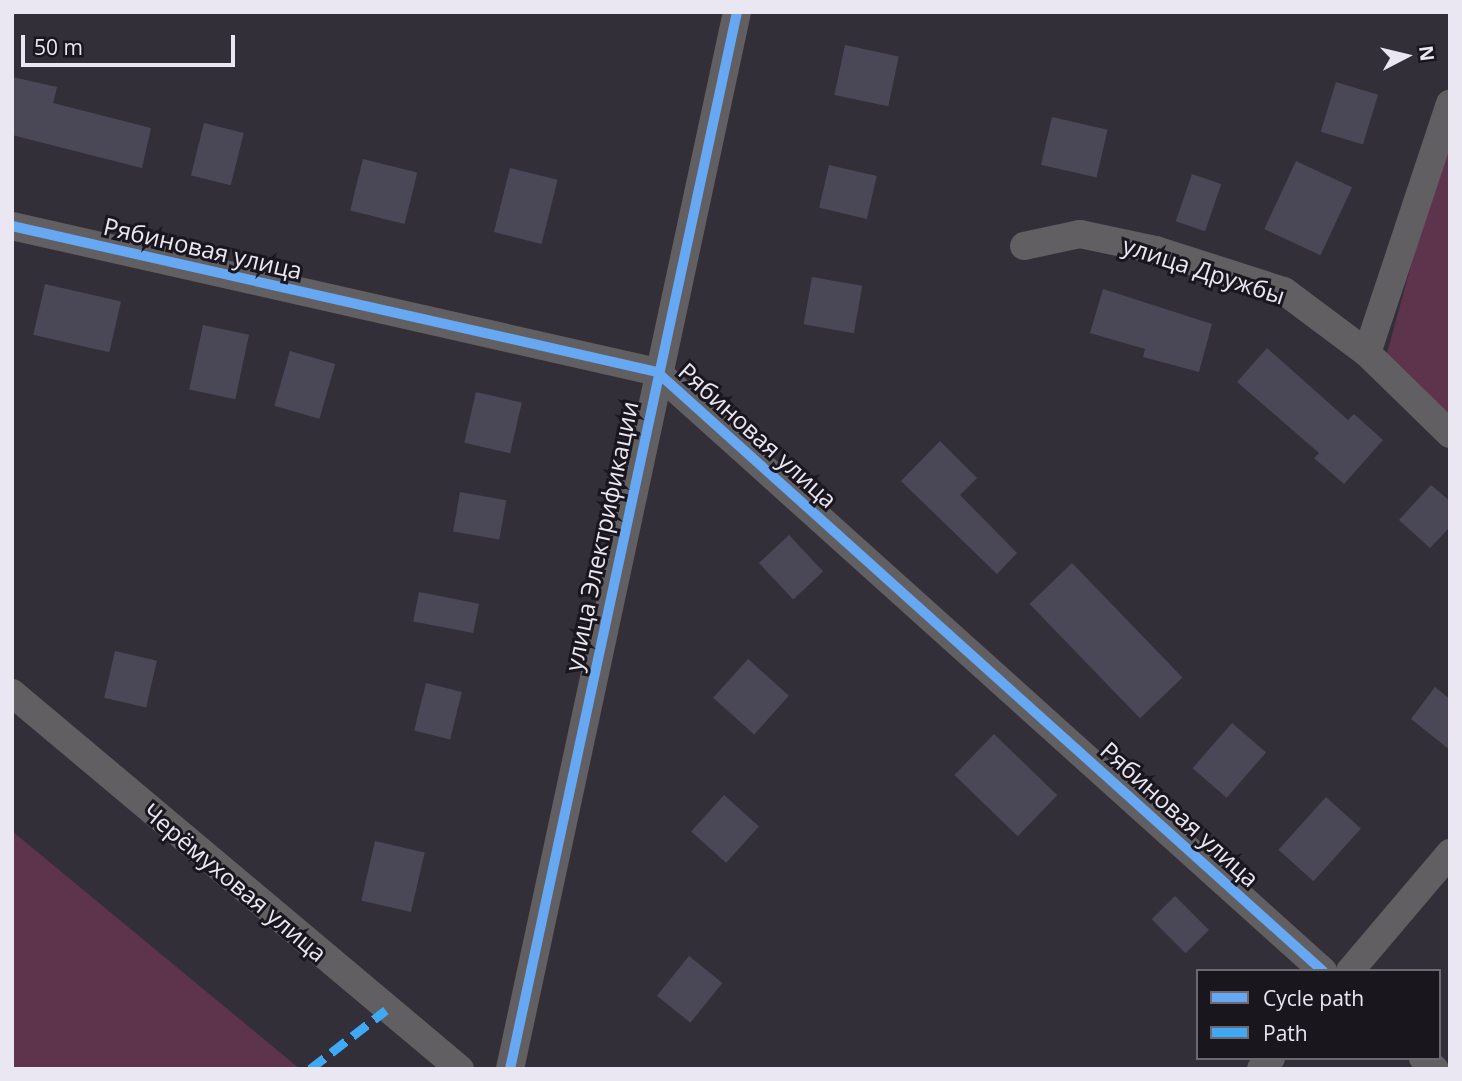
<!DOCTYPE html>
<html>
<head>
<meta charset="utf-8">
<style>
	body { margin:0 }
	#map { position:relative; width:1462px; height:1081px; overflow:hidden; background:#332f39; font-family:"Open Sans",sans-serif }
	div>[style] { position:absolute }
	.green>* { inset:0; background:#5e334c }
	.building>* { inset:0; background:#4a4857; transform-origin:0 0 }
	.minor>* { height:28px; margin:-14px; padding:0 14px; transform-origin:14px; border-radius:14px; background:#625f63 }
	.quiet>* { height:9px; margin-top:-4.5px; transform-origin:0; background:repeating-linear-gradient(90deg,#3fa9f5 0 18px,transparent 0 27px) }
	.cycleway>* { height:10px; margin:-5px; padding:0 5px; transform-origin:5px; border-radius:5px; background:#66a8f1 }
	span { translate:-50% -50%; white-space:nowrap; text-align:center; line-height:1.15; -webkit-text-stroke:6px #19161e; paint-order:stroke }
	.street-label { font-size:24px; color:#eae6f2 }
	.frame { position:absolute; inset:0; border:14px solid #eae6f2; pointer-events:none }
	.legend { position:absolute; left:1196px; top:969px; width:245px; height:91px; box-sizing:border-box; background:#19161e; border:2px solid #6d6973; margin:0; padding:9px 12px; list-style:none; font-size:21px; color:#eae6f2 }
	.legend li { display:flex; align-items:center; gap:14px; height:35px }
	.legend b { width:35px; border:2px solid #6d6973 }
	.north { position:absolute; left:1371px; top:21px; width:70px; height:70px; -webkit-text-stroke:5px #19161e; paint-order:stroke; rotate:83deg; font-size:19px; font-weight:700; line-height:28px; text-align:center; color:#eae6f2 }
	.north::after { content:''; display:block; margin:auto; width:24px; height:32px; background:#eae6f2; clip-path:polygon(50% 0,100% 100%,50% 72%,0 100%) }
	.scale { position:absolute; left:21px; top:35px; width:214px; height:32px; box-sizing:border-box; border:4px solid #eae6f2; border-top:0; padding-left:9px; font-size:21px; line-height:24px; white-space:nowrap; color:#eae6f2; -webkit-text-stroke:5px #19161e; paint-order:stroke }
</style>
</head>
<body>
<div id="map">
	<div class="green">
		<div style="clip-path:polygon(1450px 123px,1450px 419px,1386px 357px)"></div>
		<div style="clip-path:polygon(12px 831px,300px 1069px,12px 1069px)"></div>
	</div>
	<div class="building">
		<div style="left:845px;top:45px;width:55px;height:51px;rotate:12deg"></div>
		<div style="clip-path:polygon(12px 77px,57px 87px,53px 103px,151px 128px,142px 168px,12px 135px)"></div>
		<div style="left:1336px;top:82px;width:44px;height:52px;rotate:17deg"></div>
		<div style="left:1052px;top:117px;width:57px;height:49px;rotate:13deg"></div>
		<div style="left:204px;top:123px;width:41px;height:54px;rotate:14deg"></div>
		<div style="left:363px;top:159px;width:56px;height:53px;rotate:14deg"></div>
		<div style="left:1296px;top:161px;width:62px;height:75px;rotate:25deg"></div>
		<div style="left:829px;top:165px;width:49px;height:44px;rotate:13deg"></div>
		<div style="left:510px;top:168px;width:49px;height:66px;rotate:14deg"></div>
		<div style="left:1192px;top:174px;width:31px;height:50px;rotate:19deg"></div>
		<div style="left:812px;top:277px;width:51px;height:48px;rotate:10deg"></div>
		<div style="left:45px;top:284px;width:78px;height:52px;rotate:13deg"></div>
		<div style="clip-path:polygon(1103px 289px,1212px 324px,1199px 372px,1143px 357px,1145px 349px,1090px 333px)"></div>
		<div style="left:203px;top:325px;width:47px;height:66px;rotate:12deg"></div>
		<div style="clip-path:polygon(1267px 348px,1348px 420px,1354px 414px,1383px 440px,1344px 484px,1314px 458px,1319px 453px,1237px 382px)"></div>
		<div style="left:290px;top:351px;width:47px;height:57px;rotate:16deg"></div>
		<div style="left:476px;top:392px;width:47px;height:52px;rotate:13deg"></div>
		<div style="clip-path:polygon(940px 441px,977px 478px,960px 495px,1017px 553px,997px 574px,901px 481px)"></div>
		<div style="clip-path:polygon(1431px 485px,1450px 501px,1450px 527px,1430px 548px,1399px 520px)"></div>
		<div style="left:460px;top:492px;width:47px;height:40px;rotate:10deg"></div>
		<div style="left:789px;top:535px;width:50px;height:41px;rotate:47deg"></div>
		<div style="left:1072px;top:563px;width:159px;height:59px;rotate:46deg"></div>
		<div style="left:419px;top:592px;width:61px;height:30px;rotate:11deg"></div>
		<div style="left:115px;top:651px;width:43px;height:48px;rotate:13deg"></div>
		<div style="left:748px;top:659px;width:55px;height:52px;rotate:42deg"></div>
		<div style="left:426px;top:683px;width:37px;height:49px;rotate:14deg"></div>
		<div style="clip-path:polygon(1435px 687px,1450px 699px,1450px 750px,1411px 719px)"></div>
		<div style="left:1232px;top:723px;width:45px;height:60px;rotate:41deg"></div>
		<div style="left:994px;top:734px;width:88px;height:57px;rotate:44deg"></div>
		<div style="left:724px;top:795px;width:47px;height:49px;rotate:42deg"></div>
		<div style="left:1326px;top:797px;width:47px;height:71px;rotate:42deg"></div>
		<div style="left:375px;top:841px;width:51px;height:61px;rotate:13deg"></div>
		<div style="left:1175px;top:896px;width:48px;height:33px;rotate:45deg"></div>
		<div style="left:689px;top:956px;width:43px;height:51px;rotate:39deg"></div>
	</div>
	<div class="minor">
		<div style="left:12px;top:226px;width:661px;rotate:12.75deg"></div>
		<div style="left:657px;top:372px;width:896px;rotate:41.97deg"></div>
		<div style="left:1024px;top:246px;width:57px;rotate:-12.1deg"></div>
		<div style="left:1080px;top:234px;width:78px;rotate:11.9deg"></div>
		<div style="left:1156px;top:250px;width:134px;rotate:17.8deg"></div>
		<div style="left:1284px;top:291px;width:104px;rotate:36.8deg"></div>
		<div style="left:1367px;top:353px;width:116px;rotate:44.3deg"></div>
		<div style="left:1367px;top:353px;width:263px;rotate:-71.6deg"></div>
		<div style="left:12px;top:693px;width:585px;rotate:40.01deg"></div>
		<div style="left:1350px;top:971px;width:155px;rotate:-49.7deg"></div>
		<div style="left:1423px;top:1058px;width:16px;rotate:43deg"></div>
		<div style="left:510px;top:1069px;width:1081px;rotate:-77.88deg"></div>
		<div style="left:1261px;top:1069px;width:15px;rotate:-48deg"></div>
	</div>
	<div class="quiet">
		<div style="left:310px;top:1069px;width:96px;rotate:-37.8deg"></div>
	</div>
	<div class="cycleway">
		<div style="left:12px;top:226px;width:661px;rotate:12.75deg"></div>
		<div style="left:657px;top:372px;width:896px;rotate:41.97deg"></div>
		<div style="left:510px;top:1069px;width:1081px;rotate:-77.88deg"></div>
	</div>
	<div class="street-label">
		<span style="left:203px;top:248px;rotate:13deg">Рябиновая улица</span>
		<span style="left:1204px;top:270px;rotate:18deg">улица Дружбы</span>
		<span style="left:758px;top:435px;rotate:42deg">Рябиновая улица</span>
		<span style="left:601px;top:536px;rotate:-78deg">улица Электрификации</span>
		<span style="left:1180px;top:814px;rotate:42deg">Рябиновая улица</span>
		<span style="left:235px;top:882px;rotate:40deg">Черёмуховая улица</span>
	</div>
	<div class="frame"></div>
	<ul class="legend">
	<li><b style="height:9px;background:#66a8f1"></b>Cycle path</li>
	<li><b style="height:9px;background:#3fa9f5"></b>Path</li>
	</ul>
	<div class="north">N</div>
	<div class="scale">50 m</div>
</div>
</body>
</html>
